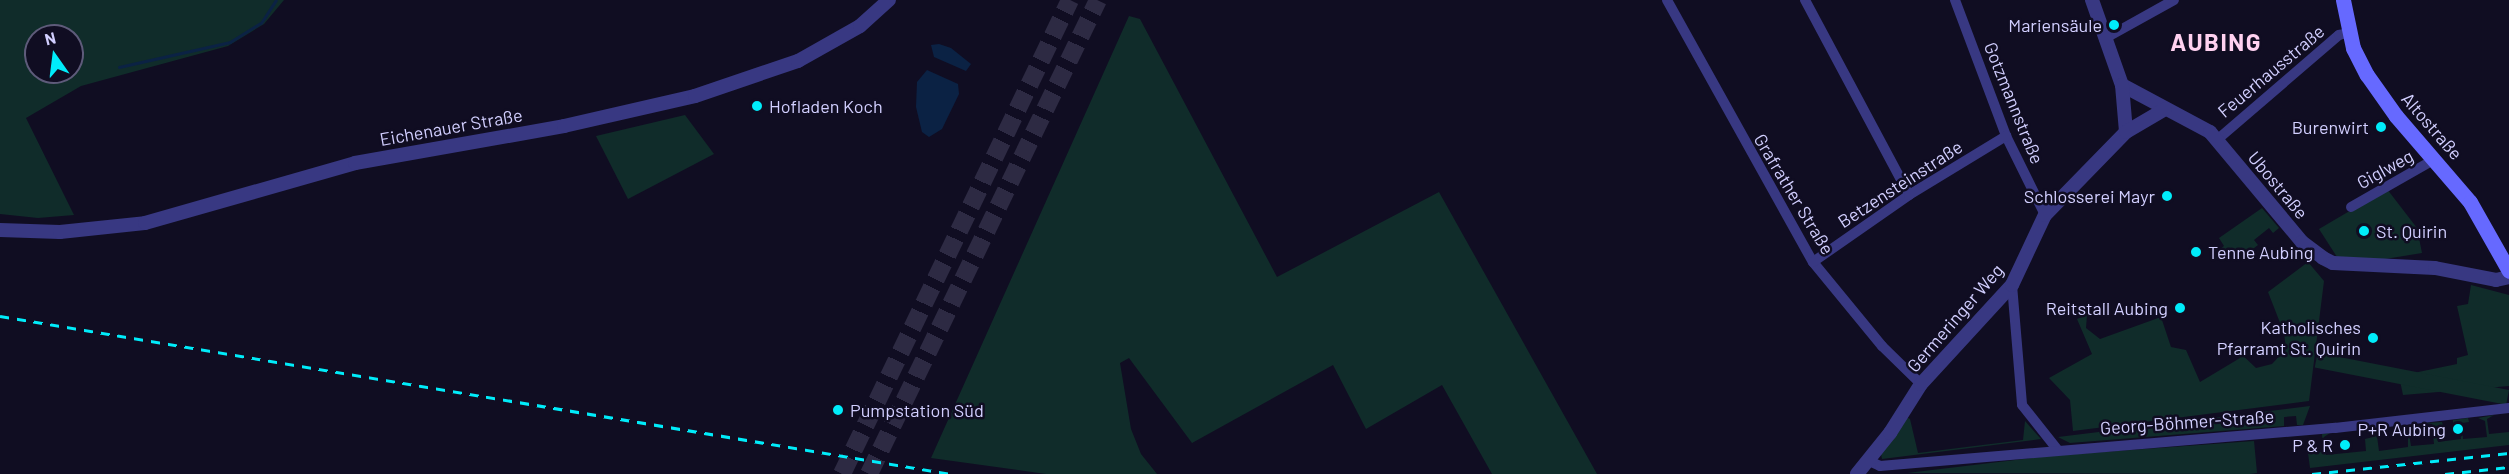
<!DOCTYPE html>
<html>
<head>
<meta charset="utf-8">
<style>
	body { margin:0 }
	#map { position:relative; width:2509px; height:474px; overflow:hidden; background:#100d22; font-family:Barlow,sans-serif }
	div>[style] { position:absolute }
	.green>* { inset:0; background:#102c2a; transform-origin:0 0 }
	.water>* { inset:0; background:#0b2244 }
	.stream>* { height:3px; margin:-1.5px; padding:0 1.5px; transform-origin:1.5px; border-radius:1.5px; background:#0b2244 }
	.motorway-tunnel>* { height:18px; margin-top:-9px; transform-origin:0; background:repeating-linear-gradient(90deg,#2d2a43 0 18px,transparent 0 27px) }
	.minor>* { height:10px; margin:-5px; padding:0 5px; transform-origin:5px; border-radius:5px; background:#383882 }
	.tertiary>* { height:14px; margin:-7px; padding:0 7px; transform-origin:7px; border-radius:7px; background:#383882 }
	.secondary>* { height:15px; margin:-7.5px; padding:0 7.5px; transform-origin:7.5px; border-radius:7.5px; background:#6669ff }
	.rail>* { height:3px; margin-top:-1.5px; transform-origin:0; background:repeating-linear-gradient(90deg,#00ecfa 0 9px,transparent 0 17px) }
	.dots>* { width:16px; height:16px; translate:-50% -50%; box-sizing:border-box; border:3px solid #100d22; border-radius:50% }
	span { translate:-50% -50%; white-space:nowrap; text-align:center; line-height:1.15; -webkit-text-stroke:5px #100d22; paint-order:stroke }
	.poi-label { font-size:18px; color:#d2cfff }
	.right { translate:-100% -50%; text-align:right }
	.left { translate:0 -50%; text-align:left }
	.street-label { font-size:18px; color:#d2cfff }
	.district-label { font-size:24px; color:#ffd1f0; font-weight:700; letter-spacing:1.5px }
	.north { position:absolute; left:24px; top:24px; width:60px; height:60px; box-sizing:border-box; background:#100d22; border:2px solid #5e5b7a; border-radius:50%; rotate:346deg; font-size:16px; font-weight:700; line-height:24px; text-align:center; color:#d2cfff }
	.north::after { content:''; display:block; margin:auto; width:21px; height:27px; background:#00ecfa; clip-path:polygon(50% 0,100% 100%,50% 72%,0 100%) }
</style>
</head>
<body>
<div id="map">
	<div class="green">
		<div style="clip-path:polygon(evenodd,0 0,284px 0,264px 24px,228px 46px,81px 86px,26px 118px,74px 215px,38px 218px,0 214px,0 0,36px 36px,72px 36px,72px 72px,36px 72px,36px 36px)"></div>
		<div style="clip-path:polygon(1129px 16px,1140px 19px,1277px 277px,1439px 192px,1597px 474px,1492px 474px,1442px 385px,1366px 429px,1333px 365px,1192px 443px,1129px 358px,1120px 363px,1131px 429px,1141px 454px,1157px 474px,1046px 474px,931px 458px)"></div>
		<div style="clip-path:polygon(685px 115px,714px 154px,628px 199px,596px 136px)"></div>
		<div style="clip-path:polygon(2387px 189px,2417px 228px,2422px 253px,2379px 260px,2337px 257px,2319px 229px)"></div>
		<div style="clip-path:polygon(2262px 208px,2279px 228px,2273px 233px,2269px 228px,2254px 240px,2258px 245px,2240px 259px,2245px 253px,2242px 249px,2236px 253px,2232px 248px,2215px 260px,2212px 255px,2224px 246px,2219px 238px)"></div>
		<div style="clip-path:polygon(2308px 262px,2324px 281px,2309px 401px,2073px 431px,2070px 400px,2049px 378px,2092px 354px,2077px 319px,2087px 315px,2086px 328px,2100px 339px,2161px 317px,2171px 347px,2186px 350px,2200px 382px,2240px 358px,2235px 348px,2256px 368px,2272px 364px,2286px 349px,2284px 333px,2268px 292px)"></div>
		<div style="clip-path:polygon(2471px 285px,2509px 295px,2509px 386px,2403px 395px,2399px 376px,2457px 364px,2457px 358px,2468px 355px,2457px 306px,2468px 304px)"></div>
		<div style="left:2509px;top:390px;width:15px;height:195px;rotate:101deg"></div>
		<div style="clip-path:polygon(2310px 406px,2303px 425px,2297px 425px,2296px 416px,2284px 417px,2284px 426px,2070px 443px,2058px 437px)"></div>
		<div style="clip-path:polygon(2494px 415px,2487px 419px,2489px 434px,2509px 432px,2509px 445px,2310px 468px,2308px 453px,2323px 452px,2322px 434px,2330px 433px,2324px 437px,2326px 455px,2366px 451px,2365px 439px,2377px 436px,2379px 451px,2408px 447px,2408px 425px,2415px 426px,2408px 427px,2411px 446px,2434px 444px,2432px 424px,2425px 423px,2442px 422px,2443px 425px,2436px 426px,2438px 442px,2461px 439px,2459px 424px,2453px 424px,2453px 420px,2468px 418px,2469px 422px,2462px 423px,2463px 439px,2487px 437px,2485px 421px,2478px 418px)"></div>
		<div style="clip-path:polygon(1906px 417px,1910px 419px,1918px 453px,2023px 440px,2025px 421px,2041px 439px,1882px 459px,1881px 454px)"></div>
		<div style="clip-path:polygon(2254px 441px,2257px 473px,2250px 474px,1907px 473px,2049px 456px)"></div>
	</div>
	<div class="water">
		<div style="clip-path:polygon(939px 44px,951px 48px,971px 64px,966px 71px,934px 57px,931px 45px)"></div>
		<div style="clip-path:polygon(927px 70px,958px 84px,959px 94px,942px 129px,929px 137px,922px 132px,916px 107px,917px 82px)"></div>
	</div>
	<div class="stream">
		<div style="left:119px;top:67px;width:114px;rotate:-12.7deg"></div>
		<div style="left:230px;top:42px;width:36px;rotate:-32deg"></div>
		<div style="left:261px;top:23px;width:27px;rotate:-57deg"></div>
	</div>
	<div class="motorway-tunnel">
		<div style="left:842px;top:474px;width:526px;rotate:-64.31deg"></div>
		<div style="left:869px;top:474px;width:526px;rotate:-64.21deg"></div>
	</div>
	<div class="minor">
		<div style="left:1667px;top:0;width:300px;rotate:60.9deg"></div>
		<div style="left:1813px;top:262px;width:109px;rotate:50.6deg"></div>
		<div style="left:1882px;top:346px;width:54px;rotate:44.3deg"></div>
		<div style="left:1805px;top:0;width:221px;rotate:61.9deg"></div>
		<div style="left:1955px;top:0;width:145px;rotate:69.4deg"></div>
		<div style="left:2006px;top:136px;width:88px;rotate:63.7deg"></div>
		<div style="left:2104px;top:39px;width:80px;rotate:-29.1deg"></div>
		<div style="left:2218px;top:139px;width:160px;rotate:-40.7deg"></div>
		<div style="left:2339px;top:35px;width:9px;rotate:-13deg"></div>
		<div style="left:2351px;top:207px;width:97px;rotate:-29.7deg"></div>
		<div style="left:1813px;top:262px;width:117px;rotate:-34.9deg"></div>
		<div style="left:1909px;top:195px;width:114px;rotate:-31.3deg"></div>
		<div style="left:2012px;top:285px;width:120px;rotate:85.2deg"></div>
		<div style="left:2022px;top:405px;width:56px;rotate:51.5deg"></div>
		<div style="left:1869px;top:461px;width:12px;rotate:24deg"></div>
		<div style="left:1880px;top:466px;width:457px;rotate:-4.8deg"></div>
		<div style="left:2335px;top:428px;width:175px;rotate:-6.6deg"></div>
	</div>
	<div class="tertiary">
		<div style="left:2092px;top:0;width:90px;rotate:70.6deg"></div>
		<div style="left:2122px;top:85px;width:100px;rotate:28.1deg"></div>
		<div style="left:2210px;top:132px;width:143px;rotate:50.1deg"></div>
		<div style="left:2302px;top:242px;width:26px;rotate:37deg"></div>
		<div style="left:2323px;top:258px;width:11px;rotate:27deg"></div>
		<div style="left:2333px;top:263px;width:102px;rotate:2.8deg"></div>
		<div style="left:2435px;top:268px;width:62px;rotate:11.1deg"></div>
		<div style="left:2496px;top:280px;width:13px;rotate:-13deg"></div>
		<div style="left:2122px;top:85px;width:47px;rotate:85.1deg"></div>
		<div style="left:0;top:230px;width:60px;rotate:1.9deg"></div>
		<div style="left:60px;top:232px;width:85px;rotate:-6deg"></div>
		<div style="left:145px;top:223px;width:218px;rotate:-15.9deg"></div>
		<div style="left:355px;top:163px;width:212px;rotate:-10deg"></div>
		<div style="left:564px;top:126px;width:134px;rotate:-12.9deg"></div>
		<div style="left:695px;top:96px;width:109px;rotate:-18.8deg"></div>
		<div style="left:798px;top:61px;width:71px;rotate:-29.4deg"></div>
		<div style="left:860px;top:26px;width:39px;rotate:-42deg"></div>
		<div style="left:1857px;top:474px;width:53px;rotate:-51.2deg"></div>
		<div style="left:1890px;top:433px;width:58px;rotate:-57.7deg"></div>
		<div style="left:1921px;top:384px;width:134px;rotate:-47.4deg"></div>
		<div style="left:2012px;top:285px;width:77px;rotate:-64.8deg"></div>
		<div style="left:2045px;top:215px;width:116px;rotate:-45.7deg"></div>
		<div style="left:2126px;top:132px;width:45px;rotate:-30.5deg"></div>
	</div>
	<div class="secondary">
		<div style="left:2343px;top:0;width:49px;rotate:78.2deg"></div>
		<div style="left:2353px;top:48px;width:30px;rotate:63deg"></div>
		<div style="left:2367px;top:75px;width:50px;rotate:54.7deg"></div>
		<div style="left:2396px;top:116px;width:113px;rotate:49.3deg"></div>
		<div style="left:2470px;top:202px;width:79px;rotate:60.5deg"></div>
	</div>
	<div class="rail">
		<div style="left:0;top:316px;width:964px;rotate:9.43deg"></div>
		<div style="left:2312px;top:474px;width:198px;rotate:-6.1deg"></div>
		<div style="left:2445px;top:474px;width:64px;rotate:-6.2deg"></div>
	</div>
	<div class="dots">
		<div style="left:2114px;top:25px;background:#00ecfa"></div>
		<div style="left:757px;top:106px;background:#00ecfa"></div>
		<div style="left:2381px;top:127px;background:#00ecfa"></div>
		<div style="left:2167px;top:196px;background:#00ecfa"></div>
		<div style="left:2364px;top:231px;background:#00ecfa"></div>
		<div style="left:2196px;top:252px;background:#00ecfa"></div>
		<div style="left:2180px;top:308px;background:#00ecfa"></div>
		<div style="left:2373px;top:338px;background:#00ecfa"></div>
		<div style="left:838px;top:410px;background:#00ecfa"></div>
		<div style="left:2458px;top:429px;background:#00ecfa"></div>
		<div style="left:2345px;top:445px;background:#00ecfa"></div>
	</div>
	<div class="poi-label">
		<span class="right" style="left:2102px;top:25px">Mariensäule</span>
		<span class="left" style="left:769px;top:106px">Hofladen Koch</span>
		<span class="right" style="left:2369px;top:127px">Burenwirt</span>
		<span class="right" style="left:2155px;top:196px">Schlosserei Mayr</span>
		<span class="left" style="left:2376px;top:231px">St. Quirin</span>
		<span class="left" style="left:2208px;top:252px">Tenne Aubing</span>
		<span class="right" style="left:2168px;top:308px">Reitstall Aubing</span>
		<span class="right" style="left:2361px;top:338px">Katholisches<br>Pfarramt St. Quirin</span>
		<span class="left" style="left:850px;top:410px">Pumpstation Süd</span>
		<span class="right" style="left:2446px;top:429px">P+R Aubing</span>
		<span class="right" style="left:2333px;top:445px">P &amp; R</span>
	</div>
	<div class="street-label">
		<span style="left:2271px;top:71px;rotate:-40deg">Feuerhausstraße</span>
		<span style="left:2014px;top:103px;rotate:68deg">Gotzmannstraße</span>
		<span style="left:2432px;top:126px;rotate:49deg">Altostraße</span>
		<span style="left:451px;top:127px;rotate:-10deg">Eichenauer Straße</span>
		<span style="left:2385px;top:169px;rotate:-29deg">Giglweg</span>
		<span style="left:1900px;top:184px;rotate:-33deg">Betzensteinstraße</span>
		<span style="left:2278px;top:185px;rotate:50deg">Ubostraße</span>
		<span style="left:1794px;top:194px;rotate:59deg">Grafrather Straße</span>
		<span style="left:1955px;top:318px;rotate:-49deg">Germeringer Weg</span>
		<span style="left:2187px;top:422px;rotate:-4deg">Georg-Böhmer-Straße</span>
	</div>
	<div class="district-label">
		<span style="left:2216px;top:42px">AUBING</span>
	</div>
	<div class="north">N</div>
</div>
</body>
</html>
